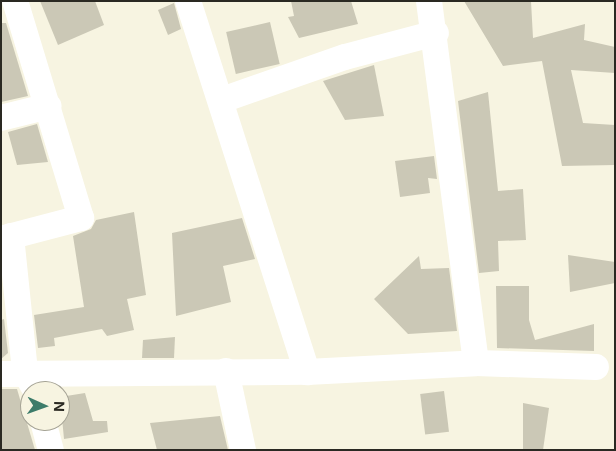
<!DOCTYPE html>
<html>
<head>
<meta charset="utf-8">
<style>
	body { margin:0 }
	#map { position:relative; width:616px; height:451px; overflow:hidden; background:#f7f4e1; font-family:Inter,sans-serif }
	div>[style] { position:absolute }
	.building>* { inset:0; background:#cbc8b6; transform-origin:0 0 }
	.minor>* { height:26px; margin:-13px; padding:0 13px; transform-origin:13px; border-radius:13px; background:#fff }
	span { translate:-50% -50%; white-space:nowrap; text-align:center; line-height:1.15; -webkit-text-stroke:4.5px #f7f4e1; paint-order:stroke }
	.frame { position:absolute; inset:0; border:2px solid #2a2922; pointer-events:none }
	.north { position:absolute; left:20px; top:381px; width:50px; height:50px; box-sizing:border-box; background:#f7f4e1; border:1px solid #a5a395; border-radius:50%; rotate:92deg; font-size:14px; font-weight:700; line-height:20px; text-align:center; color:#2a2922 }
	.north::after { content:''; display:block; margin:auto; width:18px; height:22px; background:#3d7c6a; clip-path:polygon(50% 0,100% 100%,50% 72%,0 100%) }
</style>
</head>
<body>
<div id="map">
	<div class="building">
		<div style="clip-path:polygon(40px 1px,95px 1px,104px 25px,58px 45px)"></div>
		<div style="clip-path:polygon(291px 1px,351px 1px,358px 24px,299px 38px,288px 17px,294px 16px)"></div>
		<div style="clip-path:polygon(464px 1px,531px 1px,533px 38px,585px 24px,584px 40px,615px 47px,615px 73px,571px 70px,583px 123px,615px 125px,615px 165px,562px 166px,542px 61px,503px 66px)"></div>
		<div style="clip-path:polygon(174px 3px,181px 29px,168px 35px,158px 10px)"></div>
		<div style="left:270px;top:22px;width:43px;height:45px;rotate:77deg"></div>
		<div style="clip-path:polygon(1px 23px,6px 23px,28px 96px,1px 102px)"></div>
		<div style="clip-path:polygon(374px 65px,384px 116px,345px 120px,323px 81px)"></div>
		<div style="clip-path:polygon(488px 92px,498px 191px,523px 189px,526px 240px,498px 241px,499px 271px,479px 273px,458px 101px)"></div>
		<div style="clip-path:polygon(37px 124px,48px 162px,17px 165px,8px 132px)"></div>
		<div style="clip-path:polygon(434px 156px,437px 179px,428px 178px,430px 193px,400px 197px,395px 161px)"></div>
		<div style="clip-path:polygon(134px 212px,146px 295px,127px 299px,134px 330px,107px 336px,102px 329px,54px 338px,55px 346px,38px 348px,34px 315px,84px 307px,73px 236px,91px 229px,96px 220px)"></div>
		<div style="clip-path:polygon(242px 218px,255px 259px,223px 266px,231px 302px,176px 316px,172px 233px)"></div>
		<div style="clip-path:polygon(568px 255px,615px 262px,615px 283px,570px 292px)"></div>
		<div style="clip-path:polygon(419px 256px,421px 269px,449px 268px,457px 331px,408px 334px,374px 299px)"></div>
		<div style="clip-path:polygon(496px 286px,529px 286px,529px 320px,535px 340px,594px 324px,594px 351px,497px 348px)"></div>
		<div style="clip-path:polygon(4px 319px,8px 353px,1px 359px,1px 320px)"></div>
		<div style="clip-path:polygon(175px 337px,174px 358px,142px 358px,143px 340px)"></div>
		<div style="clip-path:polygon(1px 389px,17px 389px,35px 450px,1px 450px)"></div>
		<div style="left:444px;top:391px;width:41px;height:24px;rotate:83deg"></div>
		<div style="clip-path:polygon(85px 393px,93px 421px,107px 421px,108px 432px,64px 439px,60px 397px)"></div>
		<div style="clip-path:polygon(523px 403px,549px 408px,543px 450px,523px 450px)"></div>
		<div style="clip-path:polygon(220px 416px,228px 450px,157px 450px,150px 423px)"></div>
	</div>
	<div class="minor">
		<div style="left:188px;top:1px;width:390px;rotate:72.2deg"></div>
		<div style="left:429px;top:1px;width:365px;rotate:82.6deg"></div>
		<div style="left:222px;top:100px;width:130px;rotate:-19.3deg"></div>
		<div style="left:345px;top:57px;width:94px;rotate:-14.8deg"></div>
		<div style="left:1px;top:118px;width:49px;rotate:-14deg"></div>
		<div style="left:11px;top:236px;width:137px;rotate:84.1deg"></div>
		<div style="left:25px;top:372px;width:22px;rotate:60deg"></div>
		<div style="left:1px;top:239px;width:83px;rotate:-14.7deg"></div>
		<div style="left:81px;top:218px;width:227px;rotate:-106.9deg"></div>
		<div style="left:226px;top:371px;width:81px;rotate:77.9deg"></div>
		<div style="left:1px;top:374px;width:306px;rotate:-0.4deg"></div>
		<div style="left:307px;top:372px;width:169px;rotate:-3deg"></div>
		<div style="left:476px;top:363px;width:120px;rotate:1.9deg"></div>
		<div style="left:43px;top:421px;width:30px;rotate:75deg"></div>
	</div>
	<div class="frame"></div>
	<div class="north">N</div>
</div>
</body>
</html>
